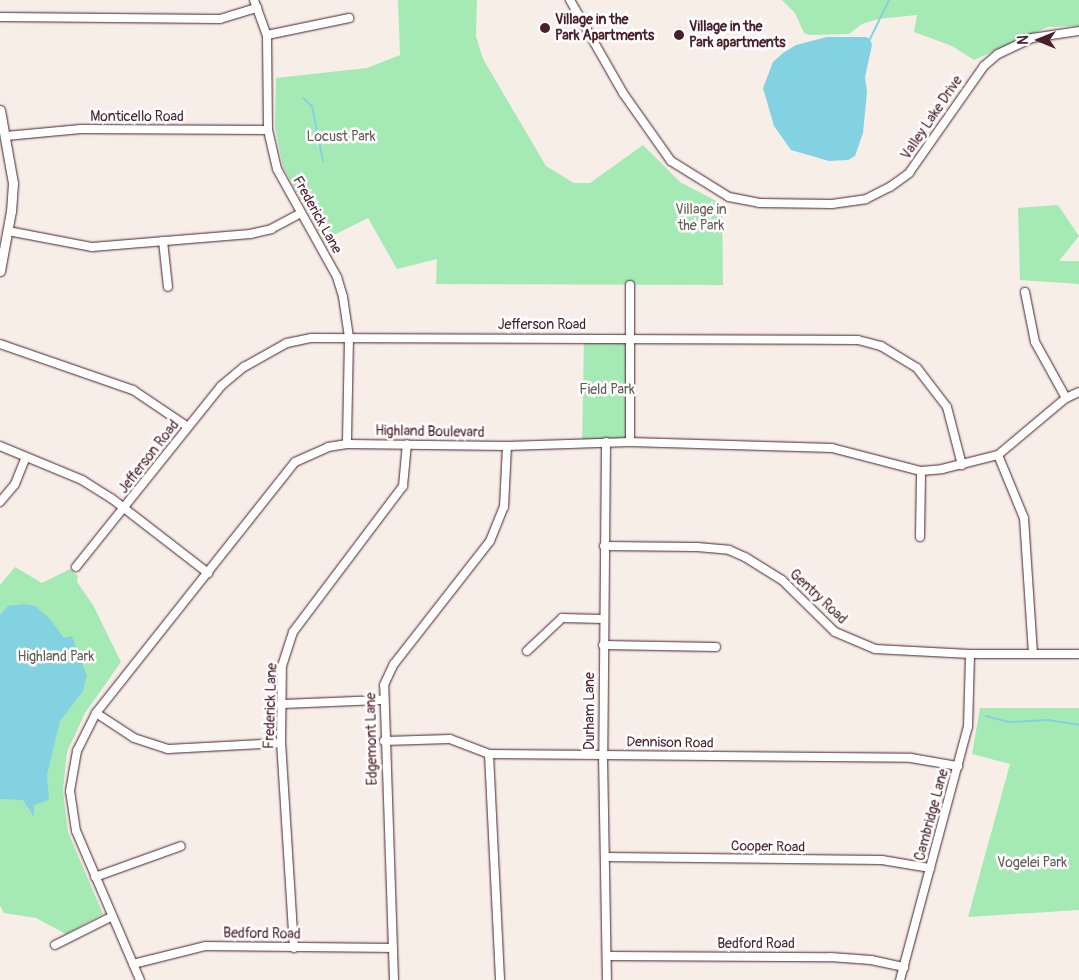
<!DOCTYPE html>
<html>
<head>
<meta charset="utf-8">
<style>
	body { margin:0 }
	#map { position:relative; width:1079px; height:980px; overflow:hidden; background:#f7eee8; font-family:Pangolin,sans-serif }
	div>[style] { position:absolute }
	.green>* { inset:0; background:#a5eab5; transform-origin:0 0 }
	.water>* { inset:0; background:#83d2e1 }
	.stream>* { height:2px; margin:-1px; padding:0 1px; transform-origin:1px; border-radius:1px; background:#83d2e1 }
	.roads { filter:drop-shadow(0 0 1px #4a1f2b) drop-shadow(0 0 1px #4a1f2b) }
	.minor>* { height:8px; margin:-4px; padding:0 4px; transform-origin:4px; border-radius:4px; background:#fff }
	.tertiary>* { height:9px; margin:-4.5px; padding:0 4.5px; transform-origin:4.5px; border-radius:4.5px; background:#fff }
	.dots>* { width:14px; height:14px; translate:-50% -50%; box-sizing:border-box; border:2px solid #fff; border-radius:50% }
	span { translate:-50% -50%; white-space:nowrap; text-align:center; line-height:1.15; -webkit-text-stroke:5px #fff; paint-order:stroke }
	.poi-label { font-size:14px; color:#4a1f2b; font-weight:700 }
	.left { translate:0 -50%; text-align:left }
	.street-label { font-size:14px; color:#4a1f2b }
	.park-label { font-size:14px; color:#655c54 }
	.north { position:absolute; left:1014px; top:15px; width:50px; height:50px; -webkit-text-stroke:4px #fff; paint-order:stroke; rotate:270deg; font-size:14px; font-weight:700; line-height:20px; text-align:center; color:#4a1f2b }
	.north::after { content:''; display:block; margin:auto; width:18px; height:22px; background:#4a1f2b; clip-path:polygon(50% 0,100% 100%,50% 72%,0 100%) }
</style>
</head>
<body>
<div id="map">
	<div class="green">
		<div style="clip-path:polygon(398px 0,477px 0,476px 36px,483px 59px,546px 166px,574px 183px,590px 183px,643px 145px,680px 182px,722px 204px,723px 285px,436px 284px,437px 259px,397px 269px,368px 218px,324px 240px,283px 167px,275px 128px,276px 78px,367px 68px,400px 55px)"></div>
		<div style="clip-path:polygon(782px 0,1079px 0,1079px 26px,1048px 27px,974px 60px,952px 46px,914px 32px,917px 15px,878px 19px,862px 24px,849px 34px,810px 35px,804px 33px,795px 13px)"></div>
		<div style="clip-path:polygon(1058px 205px,1079px 236px,1059px 261px,1079px 261px,1079px 284px,1020px 280px,1018px 208px)"></div>
		<div style="left:584px;top:337px;width:45px;height:106px;rotate:1deg"></div>
		<div style="clip-path:polygon(15px 567px,42px 583px,70px 569px,78px 576px,77px 582px,93px 605px,121px 662px,85px 713px,67px 752px,63px 791px,68px 832px,103px 914px,66px 934px,36px 918px,4px 913px,0 906px,0 585px)"></div>
		<div style="clip-path:polygon(980px 708px,1079px 708px,1079px 910px,968px 917px,1010px 764px,972px 754px)"></div>
	</div>
	<div class="water">
		<div style="clip-path:polygon(827px 37px,866px 37px,870px 39px,872px 45px,865px 77px,867px 92px,863px 133px,855px 156px,848px 160px,829px 161px,791px 150px,774px 126px,763px 88px,773px 62px,783px 53px,796px 45px)"></div>
		<div style="clip-path:polygon(25px 604px,35px 606px,50px 619px,64px 638px,72px 636px,87px 676px,83px 691px,60px 721px,47px 775px,49px 800px,34px 805px,34px 817px,23px 800px,0 799px,0 615px,8px 606px)"></div>
	</div>
	<div class="stream">
		<div style="left:870px;top:39px;width:43px;rotate:-64deg"></div>
		<div style="left:303px;top:98px;width:12px;rotate:42deg"></div>
		<div style="left:312px;top:106px;width:56px;rotate:78.7deg"></div>
		<div style="left:986px;top:716px;width:24px;rotate:15deg"></div>
		<div style="left:1009px;top:722px;width:39px;rotate:-3deg"></div>
		<div style="left:1048px;top:720px;width:31px;rotate:9deg"></div>
	</div>
	<div class="roads">
		<div class="minor">
			<div style="left:254px;top:0;width:37px;rotate:70deg"></div>
			<div style="left:267px;top:35px;width:95px;rotate:89.4deg"></div>
			<div style="left:268px;top:130px;width:40px;rotate:77deg"></div>
			<div style="left:277px;top:169px;width:124px;rotate:60.9deg"></div>
			<div style="left:337px;top:277px;width:21px;rotate:73deg"></div>
			<div style="left:343px;top:297px;width:40px;rotate:81.5deg"></div>
			<div style="left:349px;top:337px;width:107px;rotate:91.1deg"></div>
			<div style="left:570px;top:0;width:107px;rotate:60.3deg"></div>
			<div style="left:623px;top:93px;width:83px;rotate:54.8deg"></div>
			<div style="left:671px;top:161px;width:68px;rotate:31.8deg"></div>
			<div style="left:729px;top:197px;width:31px;rotate:11deg"></div>
			<div style="left:759px;top:203px;width:73px;rotate:0.8deg"></div>
			<div style="left:832px;top:204px;width:34px;rotate:-8deg"></div>
			<div style="left:866px;top:199px;width:27px;rotate:-27deg"></div>
			<div style="left:890px;top:187px;width:24px;rotate:-36deg"></div>
			<div style="left:909px;top:173px;width:131px;rotate:-55deg"></div>
			<div style="left:984px;top:66px;width:18px;rotate:-41deg"></div>
			<div style="left:998px;top:54px;width:38px;rotate:-25deg"></div>
			<div style="left:1032px;top:38px;width:48px;rotate:-8.5deg"></div>
			<div style="left:0;top:17px;width:220px;rotate:0.5deg"></div>
			<div style="left:220px;top:19px;width:39px;rotate:-17deg"></div>
			<div style="left:267px;top:35px;width:84px;rotate:-11.7deg"></div>
			<div style="left:6px;top:136px;width:75px;rotate:-5.3deg"></div>
			<div style="left:81px;top:129px;width:187px;rotate:0.3deg"></div>
			<div style="left:8px;top:231px;width:86px;rotate:10.8deg"></div>
			<div style="left:92px;top:247px;width:159px;rotate:-4.7deg"></div>
			<div style="left:250px;top:234px;width:22px;rotate:-13deg"></div>
			<div style="left:271px;top:229px;width:34px;rotate:-28deg"></div>
			<div style="left:163px;top:241px;width:46px;rotate:83.8deg"></div>
			<div style="left:1025px;top:292px;width:51px;rotate:78.7deg"></div>
			<div style="left:1035px;top:342px;width:64px;rotate:61deg"></div>
			<div style="left:0;top:344px;width:141px;rotate:19.1deg"></div>
			<div style="left:133px;top:390px;width:66px;rotate:33.9deg"></div>
			<div style="left:606px;top:442px;width:313px;rotate:90.5deg"></div>
			<div style="left:603px;top:755px;width:225px;rotate:89deg"></div>
			<div style="left:630px;top:442px;width:157px;rotate:-90deg"></div>
			<div style="left:0;top:446px;width:89px;rotate:22.5deg"></div>
			<div style="left:82px;top:480px;width:34px;rotate:32deg"></div>
			<div style="left:111px;top:498px;width:123px;rotate:37.7deg"></div>
			<div style="left:998px;top:455px;width:68px;rotate:67.6deg"></div>
			<div style="left:1024px;top:518px;width:136px;rotate:86.2deg"></div>
			<div style="left:0;top:502px;width:23px;rotate:-50deg"></div>
			<div style="left:15px;top:484px;width:29px;rotate:-68deg"></div>
			<div style="left:920px;top:537px;width:66px;rotate:-89.1deg"></div>
			<div style="left:604px;top:546px;width:93px;rotate:0.6deg"></div>
			<div style="left:697px;top:547px;width:32px;rotate:5deg"></div>
			<div style="left:729px;top:550px;width:17px;rotate:24deg"></div>
			<div style="left:745px;top:557px;width:44px;rotate:31.9deg"></div>
			<div style="left:782px;top:580px;width:74px;rotate:44.5deg"></div>
			<div style="left:835px;top:632px;width:43px;rotate:23deg"></div>
			<div style="left:875px;top:649px;width:95px;rotate:3deg"></div>
			<div style="left:970px;top:654px;width:109px"></div>
			<div style="left:76px;top:567px;width:232px;rotate:-51.3deg"></div>
			<div style="left:221px;top:386px;width:30px;rotate:-40deg"></div>
			<div style="left:244px;top:367px;width:49px;rotate:-29.2deg"></div>
			<div style="left:287px;top:343px;width:25px;rotate:-12deg"></div>
			<div style="left:311px;top:338px;width:547px;rotate:0.21deg"></div>
			<div style="left:858px;top:340px;width:24px;rotate:15deg"></div>
			<div style="left:881px;top:346px;width:42px;rotate:31.4deg"></div>
			<div style="left:917px;top:368px;width:49px;rotate:52.4deg"></div>
			<div style="left:947px;top:407px;width:60px;rotate:75.5deg"></div>
			<div style="left:603px;top:645px;width:113px;rotate:1deg"></div>
			<div style="left:527px;top:651px;width:48px;rotate:-43.3deg"></div>
			<div style="left:562px;top:618px;width:41px;rotate:1.4deg"></div>
			<div style="left:281px;top:704px;width:101px;rotate:-2.3deg"></div>
			<div style="left:96px;top:713px;width:45px;rotate:33.3deg"></div>
			<div style="left:134px;top:738px;width:36px;rotate:18deg"></div>
			<div style="left:168px;top:749px;width:113px;rotate:-3deg"></div>
			<div style="left:384px;top:741px;width:66px;rotate:-1.7deg"></div>
			<div style="left:450px;top:739px;width:42px;rotate:21deg"></div>
			<div style="left:489px;top:754px;width:422px;rotate:0.5deg"></div>
			<div style="left:911px;top:758px;width:48px;rotate:9.7deg"></div>
			<div style="left:489px;top:754px;width:226px;rotate:87.2deg"></div>
			<div style="left:605px;top:857px;width:277px;rotate:0.6deg"></div>
			<div style="left:882px;top:860px;width:49px;rotate:9.5deg"></div>
			<div style="left:95px;top:877px;width:91px;rotate:-19.8deg"></div>
			<div style="left:55px;top:945px;width:63px;rotate:-26.6deg"></div>
			<div style="left:294px;top:948px;width:205px;rotate:-93.6deg"></div>
			<div style="left:281px;top:743px;width:77px;rotate:-89.3deg"></div>
			<div style="left:282px;top:666px;width:36px;rotate:-72deg"></div>
			<div style="left:293px;top:632px;width:183px;rotate:-53deg"></div>
			<div style="left:403px;top:486px;width:42px;rotate:-84.6deg"></div>
			<div style="left:607px;top:956px;width:223px;rotate:0.3deg"></div>
			<div style="left:830px;top:957px;width:41px;rotate:4.2deg"></div>
			<div style="left:871px;top:960px;width:34px;rotate:12deg"></div>
			<div style="left:133px;top:964px;width:75px;rotate:-13.9deg"></div>
			<div style="left:206px;top:946px;width:187px;rotate:0.6deg"></div>
			<div style="left:140px;top:980px;width:162px;rotate:-113.2deg"></div>
			<div style="left:76px;top:831px;width:40px;rotate:-98.5deg"></div>
			<div style="left:70px;top:791px;width:41px;rotate:-80.1deg"></div>
			<div style="left:77px;top:751px;width:42px;rotate:-63.4deg"></div>
			<div style="left:96px;top:713px;width:320px;rotate:-51.6deg"></div>
			<div style="left:295px;top:462px;width:36px;rotate:-24deg"></div>
			<div style="left:328px;top:447px;width:19px;rotate:-9deg"></div>
			<div style="left:347px;top:444px;width:160px;rotate:0.7deg"></div>
			<div style="left:507px;top:446px;width:123px;rotate:-1.9deg"></div>
			<div style="left:630px;top:442px;width:202px;rotate:1.7deg"></div>
			<div style="left:832px;top:448px;width:92px;rotate:14.5deg"></div>
			<div style="left:921px;top:471px;width:21px;rotate:-5deg"></div>
			<div style="left:942px;top:469px;width:58px;rotate:-14deg"></div>
			<div style="left:998px;top:455px;width:89px;rotate:-40deg"></div>
			<div style="left:1066px;top:398px;width:14px;rotate:-25deg"></div>
			<div style="left:394px;top:980px;width:295px;rotate:-91.9deg"></div>
			<div style="left:384px;top:685px;width:23px;rotate:-65deg"></div>
			<div style="left:394px;top:664px;width:156px;rotate:-52deg"></div>
			<div style="left:490px;top:541px;width:37px;rotate:-68deg"></div>
			<div style="left:504px;top:507px;width:61px;rotate:-87.2deg"></div>
			<div style="left:900px;top:980px;width:262px;rotate:-75deg"></div>
			<div style="left:968px;top:727px;width:73px;rotate:-88.4deg"></div>
		</div>
		<div class="tertiary">
			<div style="left:0;top:110px;width:74px;rotate:79.9deg"></div>
			<div style="left:13px;top:183px;width:28px;rotate:94deg"></div>
			<div style="left:11px;top:211px;width:61px;rotate:100.4deg"></div>
		</div>
	</div>
	<div class="dots">
		<div style="left:545px;top:28px;background:#4a1f2b"></div>
		<div style="left:679px;top:35px;background:#4a1f2b"></div>
	</div>
	<div class="poi-label">
		<span class="left" style="left:555px;top:28px">Village in the<br>Park Apartments</span>
		<span class="left" style="left:689px;top:35px">Village in the<br>Park apartments</span>
	</div>
	<div class="street-label">
		<span style="left:137px;top:117px">Monticello Road</span>
		<span style="left:932px;top:118px;rotate:-56deg">Valley Lake Drive</span>
		<span style="left:317px;top:215px;rotate:61deg">Frederick Lane</span>
		<span style="left:542px;top:325px">Jefferson Road</span>
		<span style="left:430px;top:432px;rotate:1deg">Highland Boulevard</span>
		<span style="left:149px;top:457px;rotate:-52deg">Jefferson Road</span>
		<span style="left:818px;top:597px;rotate:43deg">Gentry Road</span>
		<span style="left:271px;top:706px;rotate:-88deg">Frederick Lane</span>
		<span style="left:590px;top:711px;rotate:-90deg">Durham Lane</span>
		<span style="left:372px;top:739px;rotate:-91deg">Edgemont Lane</span>
		<span style="left:670px;top:743px;rotate:1deg">Dennison Road</span>
		<span style="left:932px;top:815px;rotate:-75deg">Cambridge Lane</span>
		<span style="left:768px;top:847px;rotate:1deg">Cooper Road</span>
		<span style="left:262px;top:934px;rotate:1deg">Bedford Road</span>
		<span style="left:756px;top:944px">Bedford Road</span>
	</div>
	<div class="park-label">
		<span style="left:341px;top:137px">Locust Park</span>
		<span style="left:701px;top:218px">Village in<br>the Park</span>
		<span style="left:607px;top:390px">Field Park</span>
		<span style="left:56px;top:657px">Highland Park</span>
		<span style="left:1032px;top:863px">Vogelei Park</span>
	</div>
	<div class="north">N</div>
</div>
</body>
</html>
